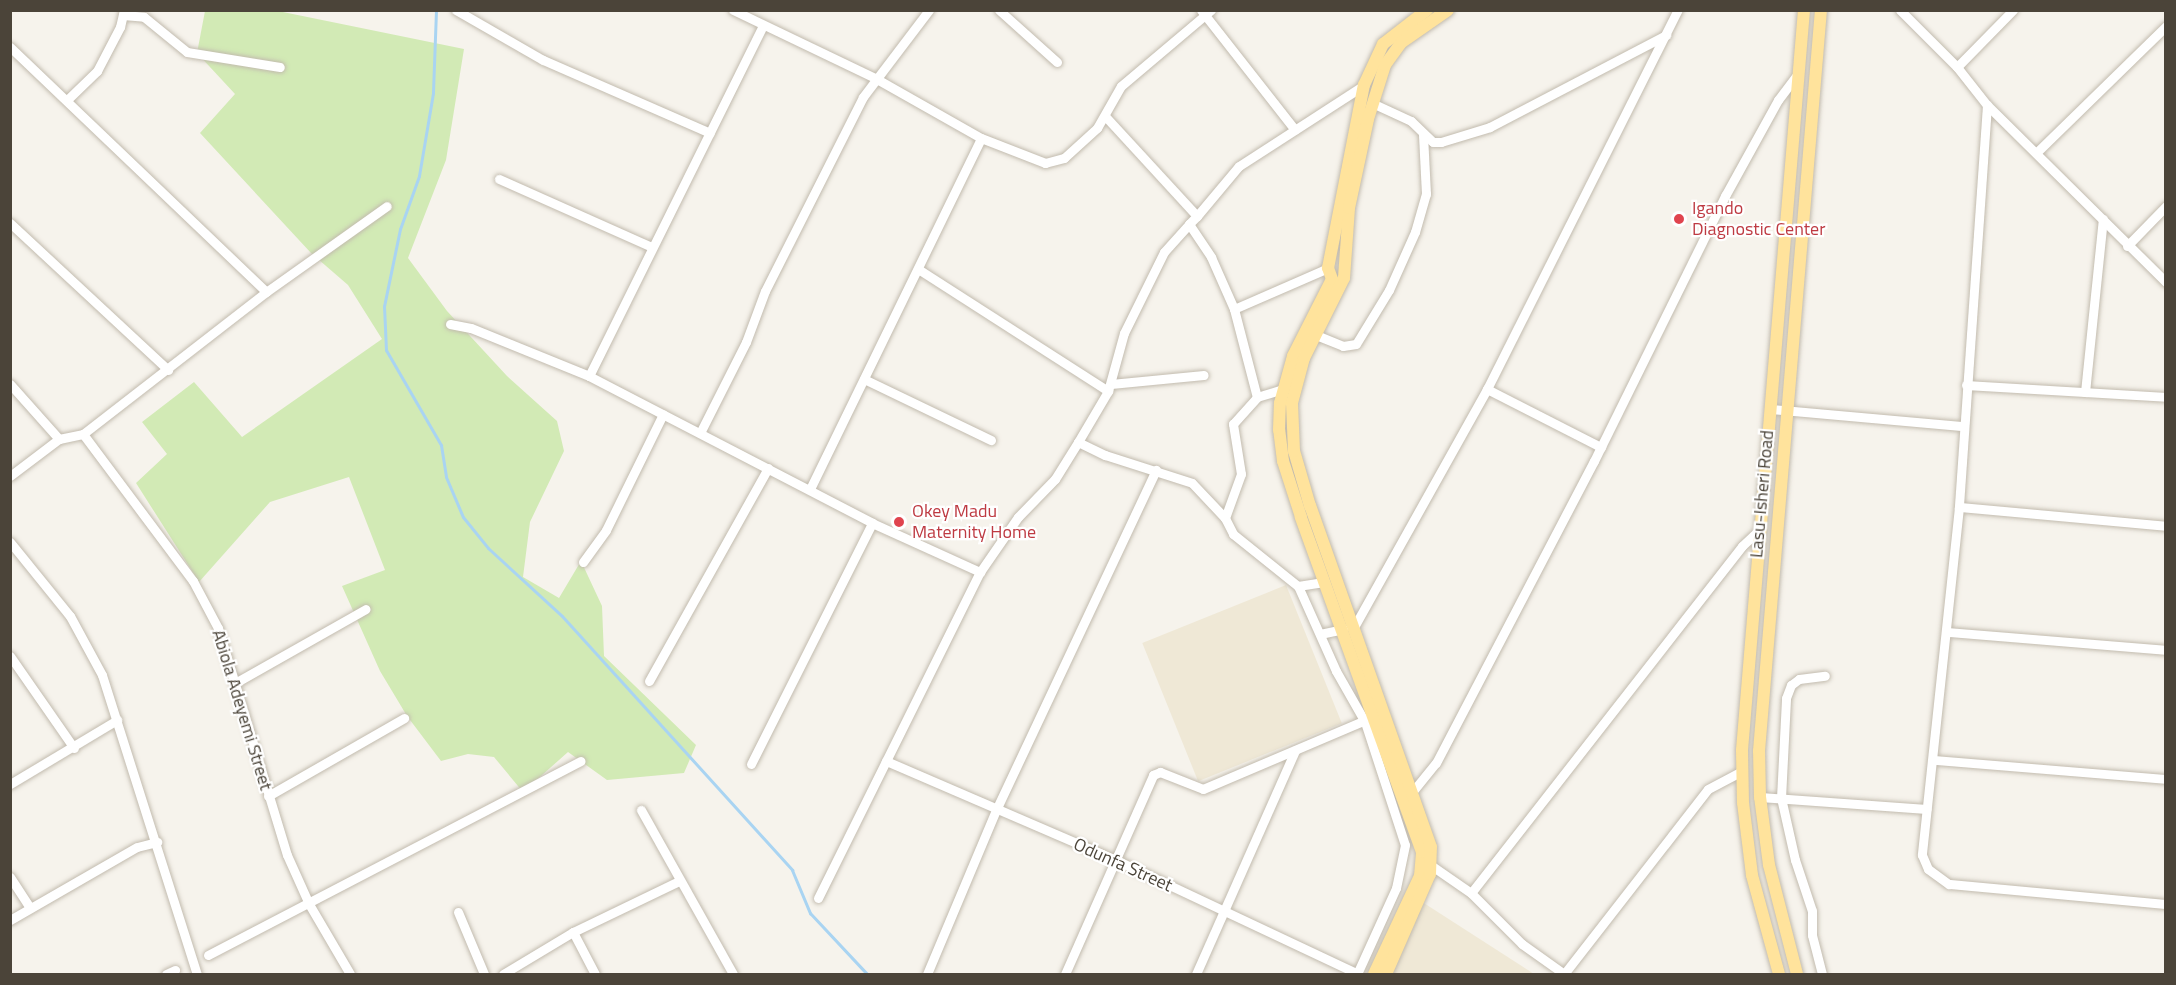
<!DOCTYPE html>
<html>
<head>
<meta charset="utf-8">
<style>
	body { margin:0 }
	#map { position:relative; width:2176px; height:985px; overflow:hidden; background:#f6f3ec; font-family:"Titillium Web",sans-serif }
	div>[style] { position:absolute }
	.education>* { inset:0; background:#efe8d6; transform-origin:0 0 }
	.green>* { inset:0; background:#d2eab5 }
	.stream>* { height:3px; margin:-1.5px; padding:0 1.5px; transform-origin:1.5px; border-radius:1.5px; background:#a9d4f2 }
	.roads { filter:drop-shadow(0 0 2px #c2bbae) drop-shadow(0 0 2px #c2bbae) }
	.minor>* { height:9px; margin:-4.5px; padding:0 4.5px; transform-origin:4.5px; border-radius:4.5px; background:#fff }
	.major>* { height:12px; margin:-6px; padding:0 6px; transform-origin:6px; border-radius:6px; background:#ffe39c }
	.dots>* { width:16px; height:16px; translate:-50% -50%; box-sizing:border-box; border:3px solid #fff; border-radius:50% }
	span { translate:-50% -50%; white-space:nowrap; text-align:center; line-height:1.15; -webkit-text-stroke:4.5px #fff; paint-order:stroke }
	.health-label { font-size:18px; color:#be3a42 }
	.left { translate:0 -50%; text-align:left }
	.street-label { font-size:18px; color:#4b4439 }
	.frame { position:absolute; inset:0; border:12px solid #4b4439; pointer-events:none }
</style>
</head>
<body>
<div id="map">
	<div class="education">
		<div style="left:1286px;top:585px;width:149px;height:155px;rotate:68deg"></div>
		<div style="clip-path:polygon(1416px 898px,1534px 974px,1381px 974px)"></div>
	</div>
	<div class="green">
		<div style="clip-path:polygon(205px 11px,278px 11px,464px 49px,446px 160px,408px 258px,447px 311px,507px 376px,557px 421px,564px 451px,530px 522px,523px 577px,559px 598px,581px 561px,602px 606px,604px 656px,696px 745px,684px 773px,607px 780px,568px 752px,523px 792px,494px 757px,468px 754px,441px 761px,407px 716px,380px 671px,342px 586px,385px 570px,349px 477px,270px 502px,199px 582px,136px 483px,167px 454px,142px 422px,194px 382px,242px 437px,382px 339px,348px 285px,311px 253px,200px 133px,235px 94px,197px 53px)"></div>
	</div>
	<div class="stream">
		<div style="left:436px;top:10px;width:83px;rotate:92.1deg"></div>
		<div style="left:433px;top:93px;width:84px;rotate:99.6deg"></div>
		<div style="left:419px;top:176px;width:56px;rotate:109.7deg"></div>
		<div style="left:400px;top:229px;width:79px;rotate:101.7deg"></div>
		<div style="left:384px;top:306px;width:44px;rotate:87.4deg"></div>
		<div style="left:386px;top:350px;width:110px;rotate:59.9deg"></div>
		<div style="left:441px;top:445px;width:32px;rotate:81deg"></div>
		<div style="left:446px;top:477px;width:43px;rotate:67deg"></div>
		<div style="left:463px;top:517px;width:40px;rotate:51deg"></div>
		<div style="left:488px;top:548px;width:100px;rotate:42.6deg"></div>
		<div style="left:562px;top:616px;width:343px;rotate:47.8deg"></div>
		<div style="left:792px;top:870px;width:47px;rotate:67.3deg"></div>
		<div style="left:810px;top:913px;width:83px;rotate:46.9deg"></div>
	</div>
	<div class="roads">
		<div class="minor">
			<div style="left:456px;top:10px;width:100px;rotate:29.9deg"></div>
			<div style="left:543px;top:60px;width:182px;rotate:23.6deg"></div>
			<div style="left:733px;top:10px;width:157px;rotate:25.6deg"></div>
			<div style="left:875px;top:78px;width:122px;rotate:29.5deg"></div>
			<div style="left:981px;top:138px;width:69px;rotate:21.3deg"></div>
			<div style="left:1045px;top:163px;width:20px;rotate:-15deg"></div>
			<div style="left:1064px;top:158px;width:45px;rotate:-42.3deg"></div>
			<div style="left:1097px;top:128px;width:48px;rotate:-60.3deg"></div>
			<div style="left:1121px;top:86px;width:118px;rotate:-40.2deg"></div>
			<div style="left:999px;top:10px;width:78px;rotate:41.9deg"></div>
			<div style="left:1201px;top:10px;width:152px;rotate:51.9deg"></div>
			<div style="left:1900px;top:10px;width:81px;rotate:45deg"></div>
			<div style="left:1957px;top:67px;width:48px;rotate:51.7deg"></div>
			<div style="left:1987px;top:105px;width:252px;rotate:44.7deg"></div>
			<div style="left:123px;top:15px;width:21px;rotate:5deg"></div>
			<div style="left:144px;top:17px;width:55px;rotate:39.1deg"></div>
			<div style="left:187px;top:52px;width:94px;rotate:9.2deg"></div>
			<div style="left:10px;top:47px;width:354px;rotate:43.7deg"></div>
			<div style="left:1957px;top:67px;width:80px;rotate:-45.5deg"></div>
			<div style="left:67px;top:100px;width:42px;rotate:-44deg"></div>
			<div style="left:97px;top:71px;width:50px;rotate:-62.4deg"></div>
			<div style="left:120px;top:27px;width:17px;rotate:-77deg"></div>
			<div style="left:1372px;top:103px;width:43px;rotate:24.8deg"></div>
			<div style="left:1411px;top:121px;width:30px;rotate:44deg"></div>
			<div style="left:1433px;top:142px;width:8px"></div>
			<div style="left:1441px;top:142px;width:51px;rotate:-17deg"></div>
			<div style="left:1490px;top:127px;width:199px;rotate:-27.6deg"></div>
			<div style="left:1987px;top:105px;width:403px;rotate:94deg"></div>
			<div style="left:1959px;top:507px;width:350px;rotate:96.1deg"></div>
			<div style="left:1922px;top:855px;width:15px;rotate:67deg"></div>
			<div style="left:1928px;top:869px;width:26px;rotate:36deg"></div>
			<div style="left:1949px;top:884px;width:218px;rotate:5.3deg"></div>
			<div style="left:1105px;top:116px;width:136px;rotate:47.4deg"></div>
			<div style="left:1197px;top:216px;width:11px;rotate:135deg"></div>
			<div style="left:1189px;top:224px;width:40px;rotate:56deg"></div>
			<div style="left:1211px;top:257px;width:57px;rotate:66.1deg"></div>
			<div style="left:1234px;top:309px;width:91px;rotate:75.4deg"></div>
			<div style="left:2037px;top:152px;width:180px;rotate:-44.3deg"></div>
			<div style="left:499px;top:179px;width:167px;rotate:24deg"></div>
			<div style="left:1197px;top:216px;width:65px;rotate:-50deg"></div>
			<div style="left:1239px;top:166px;width:149px;rotate:-32.9deg"></div>
			<div style="left:10px;top:223px;width:216px;rotate:42.9deg"></div>
			<div style="left:2127px;top:246px;width:56px;rotate:-45.7deg"></div>
			<div style="left:918px;top:269px;width:226px;rotate:32.7deg"></div>
			<div style="left:1234px;top:309px;width:103px;rotate:-23.6deg"></div>
			<div style="left:450px;top:324px;width:21px;rotate:11deg"></div>
			<div style="left:471px;top:328px;width:127px;rotate:22.1deg"></div>
			<div style="left:589px;top:376px;width:319px;rotate:27.4deg"></div>
			<div style="left:872px;top:523px;width:119px;rotate:24.4deg"></div>
			<div style="left:1316px;top:335px;width:29px;rotate:22deg"></div>
			<div style="left:1343px;top:346px;width:13px;rotate:-9deg"></div>
			<div style="left:1356px;top:344px;width:63px;rotate:-58.6deg"></div>
			<div style="left:1389px;top:290px;width:64px;rotate:-65.9deg"></div>
			<div style="left:1415px;top:232px;width:40px;rotate:-74deg"></div>
			<div style="left:1426px;top:194px;width:60px;rotate:-92.9deg"></div>
			<div style="left:589px;top:376px;width:391px;rotate:-63.6deg"></div>
			<div style="left:864px;top:379px;width:141px;rotate:25.7deg"></div>
			<div style="left:10px;top:384px;width:74px;rotate:48.3deg"></div>
			<div style="left:1111px;top:384px;width:93px;rotate:-5.5deg"></div>
			<div style="left:1966px;top:385px;width:200px;rotate:3.4deg"></div>
			<div style="left:1487px;top:389px;width:128px;rotate:27deg"></div>
			<div style="left:2085px;top:392px;width:174px;rotate:-84.1deg"></div>
			<div style="left:1770px;top:409px;width:193px;rotate:5.1deg"></div>
			<div style="left:700px;top:433px;width:102px;rotate:-63.2deg"></div>
			<div style="left:746px;top:342px;width:54px;rotate:-69.6deg"></div>
			<div style="left:765px;top:291px;width:217px;rotate:-63.2deg"></div>
			<div style="left:863px;top:97px;width:109px;rotate:-52.8deg"></div>
			<div style="left:83px;top:434px;width:184px;rotate:53.2deg"></div>
			<div style="left:193px;top:581px;width:53px;rotate:62deg"></div>
			<div style="left:218px;top:628px;width:237px;rotate:73.1deg"></div>
			<div style="left:287px;top:855px;width:54px;rotate:65.8deg"></div>
			<div style="left:309px;top:904px;width:81px;rotate:59.6deg"></div>
			<div style="left:1078px;top:442px;width:59px;rotate:-59.5deg"></div>
			<div style="left:1108px;top:391px;width:60px;rotate:-74.6deg"></div>
			<div style="left:1124px;top:333px;width:90px;rotate:-63.7deg"></div>
			<div style="left:1164px;top:252px;width:38px;rotate:-48deg"></div>
			<div style="left:10px;top:476px;width:61px;rotate:-37.1deg"></div>
			<div style="left:59px;top:439px;width:25px;rotate:-12deg"></div>
			<div style="left:83px;top:434px;width:232px;rotate:-37.8deg"></div>
			<div style="left:266px;top:292px;width:148px;rotate:-35.4deg"></div>
			<div style="left:810px;top:489px;width:390px;rotate:-64deg"></div>
			<div style="left:1959px;top:507px;width:208px;rotate:5.2deg"></div>
			<div style="left:1225px;top:518px;width:47px;rotate:-70deg"></div>
			<div style="left:1241px;top:474px;width:51px;rotate:-99.1deg"></div>
			<div style="left:1233px;top:424px;width:36px;rotate:-48deg"></div>
			<div style="left:1257px;top:397px;width:27px;rotate:-17deg"></div>
			<div style="left:10px;top:542px;width:95px;rotate:51deg"></div>
			<div style="left:70px;top:616px;width:67px;rotate:61.5deg"></div>
			<div style="left:102px;top:675px;width:314px;rotate:72.4deg"></div>
			<div style="left:583px;top:562px;width:39px;rotate:-54deg"></div>
			<div style="left:606px;top:530px;width:129px;rotate:-63.8deg"></div>
			<div style="left:1298px;top:586px;width:93px;rotate:65.9deg"></div>
			<div style="left:1336px;top:671px;width:59px;rotate:60.4deg"></div>
			<div style="left:1365px;top:722px;width:129px;rotate:72deg"></div>
			<div style="left:1405px;top:845px;width:44px;rotate:101.8deg"></div>
			<div style="left:1396px;top:888px;width:94px;rotate:114.4deg"></div>
			<div style="left:1354px;top:627px;width:273px;rotate:-60.8deg"></div>
			<div style="left:1487px;top:389px;width:424px;rotate:-63.3deg"></div>
			<div style="left:1948px;top:632px;width:219px;rotate:4.7deg"></div>
			<div style="left:1320px;top:634px;width:24px;rotate:-12deg"></div>
			<div style="left:10px;top:656px;width:112px;rotate:55.2deg"></div>
			<div style="left:649px;top:681px;width:244px;rotate:-60.8deg"></div>
			<div style="left:235px;top:683px;width:150px;rotate:-29.5deg"></div>
			<div style="left:1935px;top:760px;width:232px;rotate:4.7deg"></div>
			<div style="left:886px;top:761px;width:248px;rotate:23.3deg"></div>
			<div style="left:1114px;top:859px;width:270px;rotate:25.2deg"></div>
			<div style="left:751px;top:764px;width:270px;rotate:-63.3deg"></div>
			<div style="left:10px;top:784px;width:125px;rotate:-30.9deg"></div>
			<div style="left:1413px;top:791px;width:36px;rotate:-51deg"></div>
			<div style="left:1436px;top:763px;width:341px;rotate:-62.4deg"></div>
			<div style="left:1594px;top:461px;width:296px;rotate:-63.7deg"></div>
			<div style="left:1725px;top:196px;width:110px;rotate:-61.1deg"></div>
			<div style="left:1778px;top:100px;width:31px;rotate:-53deg"></div>
			<div style="left:268px;top:796px;width:157px;rotate:-29.8deg"></div>
			<div style="left:1760px;top:797px;width:167px;rotate:4.1deg"></div>
			<div style="left:641px;top:810px;width:188px;rotate:60.7deg"></div>
			<div style="left:1432px;top:866px;width:47px;rotate:34.7deg"></div>
			<div style="left:1471px;top:893px;width:72px;rotate:45deg"></div>
			<div style="left:1522px;top:944px;width:52px;rotate:35.5deg"></div>
			<div style="left:10px;top:877px;width:37px;rotate:57deg"></div>
			<div style="left:1471px;top:893px;width:440px;rotate:-52deg"></div>
			<div style="left:1742px;top:546px;width:23px;rotate:-43deg"></div>
			<div style="left:818px;top:898px;width:364px;rotate:-63.6deg"></div>
			<div style="left:980px;top:572px;width:67px;rotate:-55.4deg"></div>
			<div style="left:1018px;top:517px;width:53px;rotate:-45.8deg"></div>
			<div style="left:1055px;top:479px;width:44px;rotate:-58.1deg"></div>
			<div style="left:1078px;top:442px;width:30px;rotate:26deg"></div>
			<div style="left:1105px;top:455px;width:91px;rotate:17.8deg"></div>
			<div style="left:1192px;top:483px;width:48px;rotate:46.7deg"></div>
			<div style="left:1225px;top:518px;width:18px;rotate:63deg"></div>
			<div style="left:1233px;top:534px;width:83px;rotate:38.7deg"></div>
			<div style="left:1298px;top:586px;width:26px;rotate:-9deg"></div>
			<div style="left:458px;top:912px;width:67px;rotate:67.2deg"></div>
			<div style="left:10px;top:920px;width:146px;rotate:-29.9deg"></div>
			<div style="left:137px;top:847px;width:21px;rotate:-14deg"></div>
			<div style="left:573px;top:932px;width:47px;rotate:62.4deg"></div>
			<div style="left:208px;top:955px;width:420px;rotate:-27.5deg"></div>
			<div style="left:166px;top:974px;width:10px;rotate:-24deg"></div>
			<div style="left:503px;top:974px;width:82px;rotate:-31deg"></div>
			<div style="left:573px;top:932px;width:118px;rotate:-25.7deg"></div>
			<div style="left:927px;top:974px;width:178px;rotate:-67.2deg"></div>
			<div style="left:996px;top:810px;width:376px;rotate:-64.8deg"></div>
			<div style="left:1065px;top:974px;width:218px;rotate:-66.1deg"></div>
			<div style="left:1153px;top:775px;width:8px;rotate:-23deg"></div>
			<div style="left:1160px;top:772px;width:46px;rotate:21.6deg"></div>
			<div style="left:1203px;top:789px;width:185px;rotate:-23deg"></div>
			<div style="left:1196px;top:974px;width:244px;rotate:-66.1deg"></div>
			<div style="left:1564px;top:974px;width:234px;rotate:-52.1deg"></div>
			<div style="left:1708px;top:789px;width:38px;rotate:-28deg"></div>
			<div style="left:1822px;top:974px;width:40px;rotate:-104.4deg"></div>
			<div style="left:1812px;top:935px;width:24px;rotate:-90deg"></div>
			<div style="left:1812px;top:911px;width:54px;rotate:-108.4deg"></div>
			<div style="left:1795px;top:860px;width:64px;rotate:-102.7deg"></div>
			<div style="left:1781px;top:798px;width:100px;rotate:-87.1deg"></div>
			<div style="left:1786px;top:698px;width:14px;rotate:-69deg"></div>
			<div style="left:1791px;top:685px;width:10px;rotate:-37deg"></div>
			<div style="left:1799px;top:679px;width:26px;rotate:-7deg"></div>
		</div>
		<div class="major">
			<div style="left:1374px;top:974px;width:108px;rotate:-64.9deg"></div>
			<div style="left:1420px;top:876px;width:24px;rotate:-85deg"></div>
			<div style="left:1422px;top:852px;width:356px;rotate:-109.9deg"></div>
			<div style="left:1301px;top:517px;width:59px;rotate:-107.8deg"></div>
			<div style="left:1283px;top:461px;width:31px;rotate:-97deg"></div>
			<div style="left:1279px;top:430px;width:27px;rotate:-88deg"></div>
			<div style="left:1280px;top:403px;width:49px;rotate:-74.5deg"></div>
			<div style="left:1293px;top:356px;width:86px;rotate:-63.1deg"></div>
			<div style="left:1332px;top:279px;width:12px;rotate:-110deg"></div>
			<div style="left:1328px;top:268px;width:187px;rotate:-78.9deg"></div>
			<div style="left:1364px;top:85px;width:45px;rotate:-65.1deg"></div>
			<div style="left:1383px;top:44px;width:56px;rotate:-37.7deg"></div>
			<div style="left:1386px;top:974px;width:109px;rotate:-66.3deg"></div>
			<div style="left:1430px;top:874px;width:27px;rotate:-88deg"></div>
			<div style="left:1431px;top:847px;width:362px;rotate:-109.5deg"></div>
			<div style="left:1310px;top:506px;width:57px;rotate:-106.2deg"></div>
			<div style="left:1294px;top:451px;width:48px;rotate:-92.4deg"></div>
			<div style="left:1292px;top:403px;width:47px;rotate:-75.1deg"></div>
			<div style="left:1304px;top:358px;width:89px;rotate:-63.4deg"></div>
			<div style="left:1344px;top:278px;width:70px;rotate:-85.9deg"></div>
			<div style="left:1349px;top:208px;width:91px;rotate:-77.9deg"></div>
			<div style="left:1368px;top:119px;width:57px;rotate:-72.5deg"></div>
			<div style="left:1385px;top:65px;width:29px;rotate:-54deg"></div>
			<div style="left:1402px;top:42px;width:56px;rotate:-34.8deg"></div>
			<div style="left:1779px;top:974px;width:103px;rotate:-105.3deg"></div>
			<div style="left:1752px;top:875px;width:73px;rotate:-97.1deg"></div>
			<div style="left:1743px;top:803px;width:53px;rotate:-91.1deg"></div>
			<div style="left:1742px;top:750px;width:743px;rotate:-85.21deg"></div>
			<div style="left:1797px;top:974px;width:113px;rotate:-104.4deg"></div>
			<div style="left:1769px;top:865px;width:69px;rotate:-97.5deg"></div>
			<div style="left:1760px;top:797px;width:46px;rotate:-91.2deg"></div>
			<div style="left:1759px;top:751px;width:744px;rotate:-85.22deg"></div>
		</div>
	</div>
	<div class="dots">
		<div style="left:1679px;top:219px;background:#e0444e"></div>
		<div style="left:899px;top:522px;background:#e0444e"></div>
	</div>
	<div class="health-label">
		<span class="left" style="left:1692px;top:219px">Igando<br>Diagnostic Center</span>
		<span class="left" style="left:912px;top:522px">Okey Madu<br>Maternity Home</span>
	</div>
	<div class="street-label">
		<span style="left:1762px;top:494px;rotate:-85deg">Lasu-Isheri Road</span>
		<span style="left:242px;top:710px;rotate:73deg">Abiola Adeyemi Street</span>
		<span style="left:1123px;top:865px;rotate:24deg">Odunfa Street</span>
	</div>
	<div class="frame"></div>
</div>
</body>
</html>
